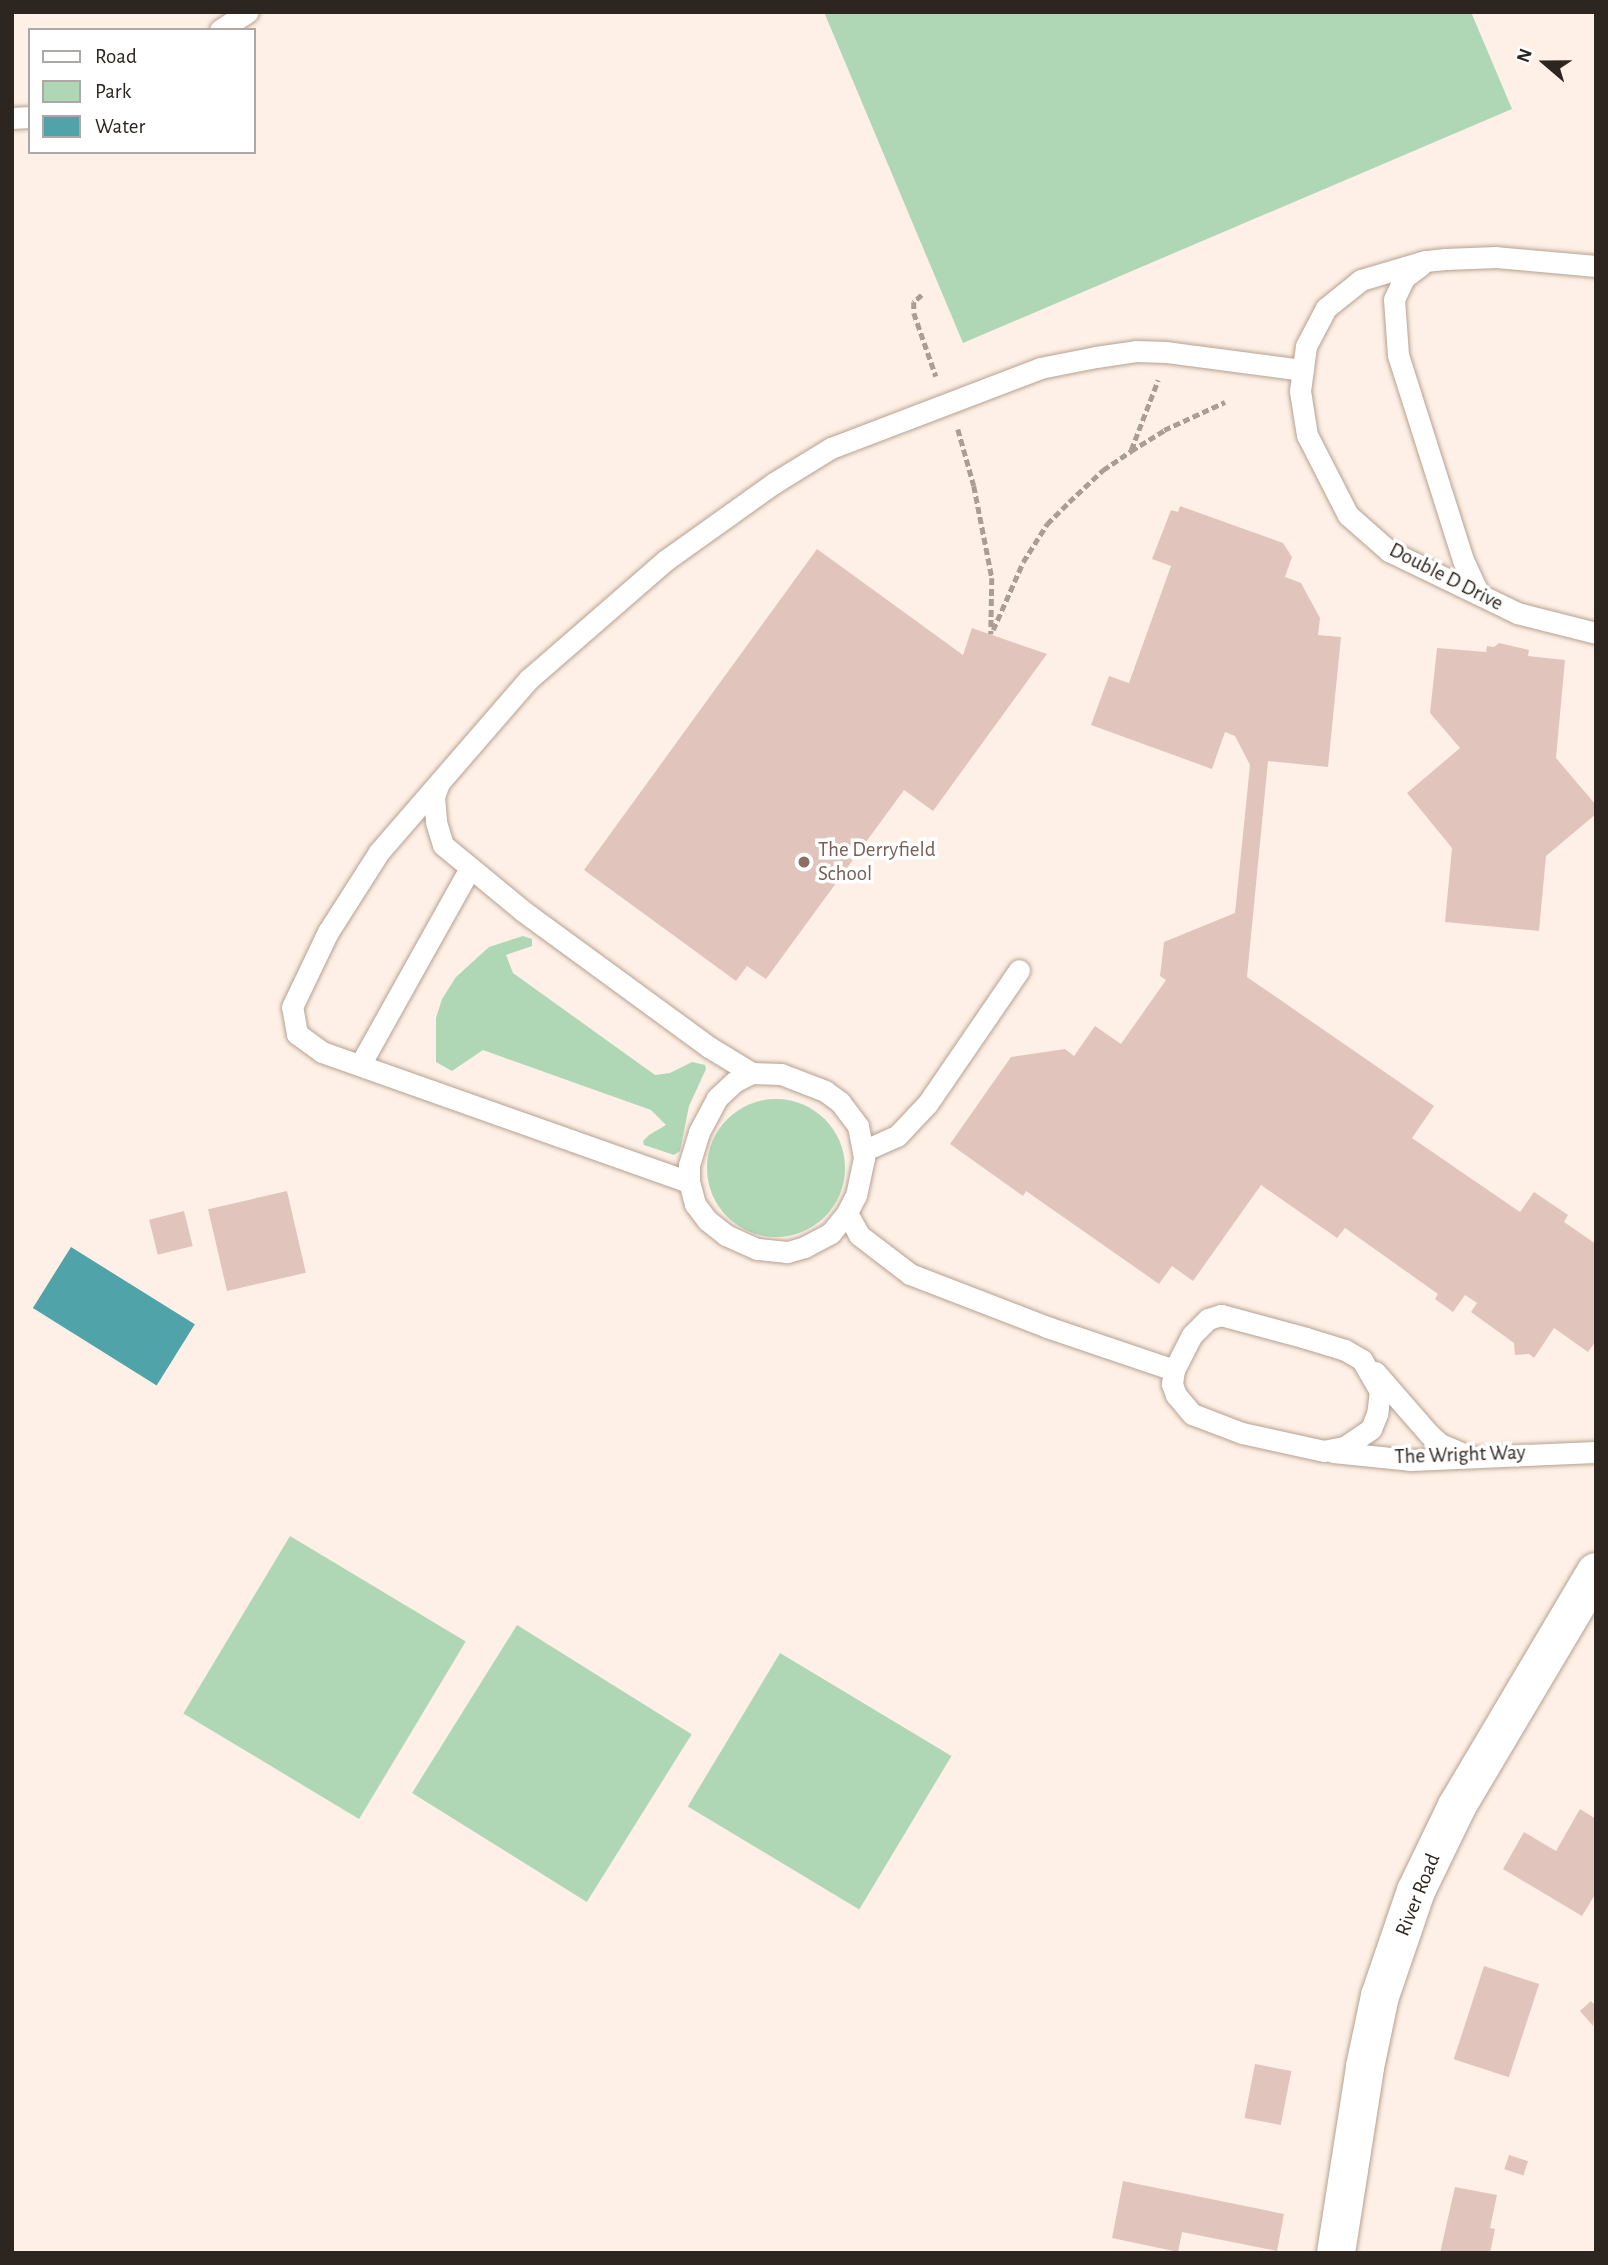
<!DOCTYPE html>
<html>
<head>
<meta charset="utf-8">
<style>
	body { margin:0 }
	#map { position:relative; width:1608px; height:2265px; overflow:hidden; background:#fef0e6; font-family:"Alegreya Sans",sans-serif }
	div>[style] { position:absolute }
	.green>* { inset:0; background:#afd7b6; transform-origin:0 0 }
	.round { border-radius:50% }
	.water>* { inset:0; background:#50a4a9; transform-origin:0 0 }
	.building>* { inset:0; background:#e1c5bd; transform-origin:0 0 }
	.path>* { height:4.5px; margin-top:-2.25px; transform-origin:0; background:repeating-linear-gradient(90deg,#a99d95 0 7px,transparent 0 10.5px) }
	.roads { filter:drop-shadow(0 0 2px #b6a191) drop-shadow(0 0 2px #b6a191) }
	.lane>* { height:21px; margin:-10.5px; padding:0 10.5px; transform-origin:10.5px; border-radius:10.5px; background:#fff }
	.secondary>* { height:38px; margin:-19px; padding:0 19px; transform-origin:19px; border-radius:19px; background:#fff }
	.dots>* { width:19px; height:19px; translate:-50% -50%; box-sizing:border-box; border:4px solid #fff; border-radius:50% }
	span { translate:-50% -50%; white-space:nowrap; text-align:center; line-height:1.15; -webkit-text-stroke:7px #fff; paint-order:stroke }
	.street-label { font-size:21px; color:#2d251f }
	.education-label { font-size:21px; color:#785e54 }
	.left { translate:0 -50%; text-align:left }
	.frame { position:absolute; inset:0; border:14px solid #2d251f; pointer-events:none }
	.legend { position:absolute; left:28px; top:28px; width:228px; height:126px; box-sizing:border-box; background:#fff; border:2px solid #aba8a5; margin:0; padding:9px 12px; list-style:none; font-size:21px; color:#2d251f }
	.legend li { display:flex; align-items:center; gap:14px; height:35px }
	.legend b { width:35px; border:2px solid #aba8a5 }
	.north { position:absolute; left:1510px; top:28px; width:70px; height:70px; -webkit-text-stroke:5px #fff; paint-order:stroke; rotate:290deg; font-size:19px; font-weight:700; line-height:28px; text-align:center; color:#2d251f }
	.north::after { content:''; display:block; margin:auto; width:24px; height:32px; background:#2d251f; clip-path:polygon(50% 0,100% 100%,50% 72%,0 100%) }
</style>
</head>
<body>
<div id="map">
	<div class="green">
		<div style="clip-path:polygon(824px 12px,1471px 12px,1512px 109px,963px 343px)"></div>
		<div style="clip-path:polygon(523px 936px,532px 939px,532px 946px,506px 955px,513px 973px,655px 1075px,670px 1073px,692px 1062px,705px 1065px,706px 1069px,689px 1106px,680px 1151px,674px 1155px,644px 1145px,643px 1141px,649px 1135px,666px 1125px,651px 1110px,483px 1050px,452px 1071px,436px 1062px,436px 1018px,442px 999px,456px 977px,489px 947px)"></div>
		<div class="round" style="left:707px;top:1099px;width:138px;height:138px"></div>
		<div style="left:290px;top:1536px;width:205px;height:207px;rotate:31deg"></div>
		<div style="left:517px;top:1625px;width:206px;height:198px;rotate:32deg"></div>
		<div style="left:780px;top:1653px;width:200px;height:179px;rotate:31deg"></div>
	</div>
	<div class="water">
		<div style="left:71px;top:1247px;width:146px;height:72px;rotate:32deg"></div>
	</div>
	<div class="building">
		<div style="clip-path:polygon(1180px 506px,1283px 543px,1292px 557px,1285px 577px,1301px 583px,1320px 618px,1318px 635px,1341px 637px,1328px 767px,1268px 761px,1247px 977px,1434px 1106px,1412px 1138px,1520px 1212px,1534px 1192px,1568px 1215px,1564px 1222px,1596px 1244px,1596px 1341px,1588px 1352px,1554px 1328px,1534px 1358px,1529px 1354px,1515px 1355px,1514px 1343px,1471px 1312px,1477px 1303px,1465px 1295px,1453px 1312px,1435px 1299px,1438px 1294px,1345px 1228px,1337px 1238px,1261px 1185px,1193px 1281px,1172px 1266px,1159px 1284px,1026px 1191px,1023px 1196px,950px 1144px,1011px 1057px,1065px 1049px,1074px 1056px,1095px 1026px,1121px 1044px,1166px 980px,1160px 976px,1164px 942px,1235px 913px,1250px 765px,1235px 736px,1225px 732px,1212px 769px,1091px 725px,1109px 676px,1129px 683px,1171px 566px,1152px 559px,1171px 510px,1178px 512px)"></div>
		<div style="clip-path:polygon(817px 549px,963px 655px,972px 628px,1047px 654px,933px 811px,904px 790px,766px 979px,747px 966px,736px 981px,584px 870px)"></div>
		<div style="clip-path:polygon(1499px 643px,1529px 650px,1528px 656px,1565px 660px,1556px 758px,1596px 805px,1596px 814px,1546px 856px,1539px 931px,1445px 922px,1452px 848px,1407px 793px,1460px 748px,1430px 713px,1437px 648px,1486px 652px,1487px 646px,1494px 647px)"></div>
		<div style="left:287px;top:1191px;width:84px;height:81px;rotate:77deg"></div>
		<div style="left:184px;top:1211px;width:36px;height:36px;rotate:76deg"></div>
		<div style="clip-path:polygon(1580px 1809px,1596px 1819px,1596px 1893px,1582px 1916px,1503px 1869px,1524px 1832px,1556px 1851px)"></div>
		<div style="left:1484px;top:1966px;width:58px;height:98px;rotate:18deg"></div>
		<div style="clip-path:polygon(1591px 2001px,1596px 2006px,1593px 2026px,1580px 2011px)"></div>
		<div style="left:1255px;top:2064px;width:37px;height:55px;rotate:11deg"></div>
		<div style="left:1509px;top:2155px;width:20px;height:15px;rotate:18deg"></div>
		<div style="clip-path:polygon(1123px 2181px,1284px 2214px,1277px 2251px,1182px 2232px,1178px 2252px,1112px 2238px)"></div>
		<div style="clip-path:polygon(1455px 2187px,1497px 2195px,1490px 2228px,1495px 2229px,1490px 2253px,1440px 2253px)"></div>
	</div>
	<div class="path">
		<div style="left:922px;top:295px;width:11px;rotate:139deg"></div>
		<div style="left:914px;top:302px;width:11px;rotate:90deg"></div>
		<div style="left:914px;top:313px;width:67px;rotate:70.8deg"></div>
		<div style="left:958px;top:429px;width:59px;rotate:74.3deg"></div>
		<div style="left:974px;top:486px;width:94px;rotate:78.9deg"></div>
		<div style="left:992px;top:578px;width:56px;rotate:91deg"></div>
		<div style="left:1131px;top:450px;width:75px;rotate:-68.9deg"></div>
		<div style="left:993px;top:630px;width:74px;rotate:-66.2deg"></div>
		<div style="left:1023px;top:562px;width:45px;rotate:-57.7deg"></div>
		<div style="left:1047px;top:524px;width:31px;rotate:-45deg"></div>
		<div style="left:1069px;top:502px;width:47px;rotate:-43.3deg"></div>
		<div style="left:1103px;top:470px;width:34px;rotate:-34deg"></div>
		<div style="left:1131px;top:451px;width:39px;rotate:-32deg"></div>
		<div style="left:1164px;top:430px;width:67px;rotate:-24.7deg"></div>
	</div>
	<div class="roads">
		<div class="lane">
			<div style="left:220px;top:30px;width:33px;rotate:-33deg"></div>
			<div style="left:12px;top:118px;width:18px;rotate:-3deg"></div>
			<div style="left:1421px;top:265px;width:21px;rotate:143deg"></div>
			<div style="left:1404px;top:278px;width:23px;rotate:115deg"></div>
			<div style="left:1394px;top:299px;width:56px;rotate:85.9deg"></div>
			<div style="left:1398px;top:355px;width:215px;rotate:72.4deg"></div>
			<div style="left:1463px;top:560px;width:35px;rotate:65deg"></div>
			<div style="left:1596px;top:266px;width:100px;rotate:-174.9deg"></div>
			<div style="left:1496px;top:257px;width:51px;rotate:177.8deg"></div>
			<div style="left:1445px;top:259px;width:20px;rotate:174deg"></div>
			<div style="left:1425px;top:261px;width:67px;rotate:163.5deg"></div>
			<div style="left:1361px;top:280px;width:45px;rotate:141.3deg"></div>
			<div style="left:1326px;top:308px;width:43px;rotate:117.8deg"></div>
			<div style="left:1306px;top:346px;width:45px;rotate:97.6deg"></div>
			<div style="left:1300px;top:391px;width:45px;rotate:81deg"></div>
			<div style="left:1307px;top:435px;width:90px;rotate:62.9deg"></div>
			<div style="left:1348px;top:515px;width:55px;rotate:41.3deg"></div>
			<div style="left:1389px;top:551px;width:142px;rotate:25.8deg"></div>
			<div style="left:1517px;top:613px;width:81px;rotate:14.2deg"></div>
			<div style="left:439px;top:783px;width:15px;rotate:110deg"></div>
			<div style="left:434px;top:797px;width:25px;rotate:85deg"></div>
			<div style="left:436px;top:822px;width:24px;rotate:73deg"></div>
			<div style="left:443px;top:845px;width:104px;rotate:39.5deg"></div>
			<div style="left:523px;top:911px;width:230px;rotate:36.2deg"></div>
			<div style="left:709px;top:1047px;width:50px;rotate:31.2deg"></div>
			<div style="left:360px;top:1065px;width:226px;rotate:-60.8deg"></div>
			<div style="left:752px;top:1073px;width:29px;rotate:2deg"></div>
			<div style="left:781px;top:1074px;width:47px;rotate:21.1deg"></div>
			<div style="left:825px;top:1091px;width:19px;rotate:36deg"></div>
			<div style="left:840px;top:1102px;width:30px;rotate:53deg"></div>
			<div style="left:858px;top:1126px;width:33px;rotate:79deg"></div>
			<div style="left:864px;top:1158px;width:38px;rotate:102deg"></div>
			<div style="left:856px;top:1195px;width:20px;rotate:117deg"></div>
			<div style="left:847px;top:1213px;width:26px;rotate:129deg"></div>
			<div style="left:831px;top:1233px;width:30px;rotate:152deg"></div>
			<div style="left:805px;top:1247px;width:19px;rotate:164deg"></div>
			<div style="left:787px;top:1252px;width:30px;rotate:-174deg"></div>
			<div style="left:757px;top:1249px;width:34px;rotate:-156deg"></div>
			<div style="left:726px;top:1235px;width:24px;rotate:-142deg"></div>
			<div style="left:707px;top:1220px;width:20px;rotate:-127deg"></div>
			<div style="left:695px;top:1204px;width:23px;rotate:-105deg"></div>
			<div style="left:689px;top:1182px;width:17px;rotate:-90deg"></div>
			<div style="left:689px;top:1165px;width:34px;rotate:-73deg"></div>
			<div style="left:699px;top:1132px;width:38px;rotate:-62deg"></div>
			<div style="left:717px;top:1098px;width:23px;rotate:-43deg"></div>
			<div style="left:734px;top:1082px;width:20px;rotate:-27deg"></div>
			<div style="left:863px;top:1151px;width:37px;rotate:-24deg"></div>
			<div style="left:897px;top:1136px;width:45px;rotate:-46.8deg"></div>
			<div style="left:928px;top:1103px;width:161px;rotate:-55.6deg"></div>
			<div style="left:689px;top:1182px;width:389px;rotate:-160.5deg"></div>
			<div style="left:322px;top:1052px;width:31px;rotate:-144deg"></div>
			<div style="left:297px;top:1034px;width:27px;rotate:-100deg"></div>
			<div style="left:292px;top:1007px;width:83px;rotate:-64.4deg"></div>
			<div style="left:328px;top:932px;width:95px;rotate:-57.5deg"></div>
			<div style="left:379px;top:852px;width:229px;rotate:-49.1deg"></div>
			<div style="left:529px;top:679px;width:181px;rotate:-41deg"></div>
			<div style="left:666px;top:560px;width:133px;rotate:-35.5deg"></div>
			<div style="left:774px;top:483px;width:67px;rotate:-31.6deg"></div>
			<div style="left:831px;top:448px;width:224px;rotate:-20.9deg"></div>
			<div style="left:1040px;top:368px;width:57px;rotate:-11.1deg"></div>
			<div style="left:1096px;top:357px;width:40px;rotate:-8.5deg"></div>
			<div style="left:1136px;top:351px;width:30px;rotate:2deg"></div>
			<div style="left:1166px;top:352px;width:138px;rotate:7.5deg"></div>
			<div style="left:847px;top:1213px;width:25px;rotate:61deg"></div>
			<div style="left:859px;top:1235px;width:64px;rotate:37.4deg"></div>
			<div style="left:910px;top:1274px;width:147px;rotate:21.1deg"></div>
			<div style="left:1047px;top:1327px;width:134px;rotate:18.7deg"></div>
			<div style="left:1221px;top:1315px;width:88px;rotate:15.1deg"></div>
			<div style="left:1306px;top:1338px;width:41px;rotate:17.1deg"></div>
			<div style="left:1345px;top:1350px;width:20px;rotate:30deg"></div>
			<div style="left:1362px;top:1360px;width:36px;rotate:60deg"></div>
			<div style="left:1380px;top:1391px;width:23px;rotate:97deg"></div>
			<div style="left:1377px;top:1414px;width:16px;rotate:112deg"></div>
			<div style="left:1371px;top:1429px;width:32px;rotate:146deg"></div>
			<div style="left:1344px;top:1447px;width:20px;rotate:169deg"></div>
			<div style="left:1324px;top:1451px;width:84px;rotate:-167.6deg"></div>
			<div style="left:1242px;top:1433px;width:53px;rotate:-159.2deg"></div>
			<div style="left:1192px;top:1414px;width:25px;rotate:-130deg"></div>
			<div style="left:1176px;top:1395px;width:12px;rotate:-110deg"></div>
			<div style="left:1172px;top:1384px;width:14px;rotate:-82deg"></div>
			<div style="left:1174px;top:1370px;width:39px;rotate:-63deg"></div>
			<div style="left:1192px;top:1335px;width:23px;rotate:-45deg"></div>
			<div style="left:1208px;top:1319px;width:14px;rotate:-17deg"></div>
			<div style="left:1375px;top:1372px;width:82px;rotate:48.9deg"></div>
			<div style="left:1429px;top:1434px;width:15px;rotate:42deg"></div>
			<div style="left:1440px;top:1444px;width:28px;rotate:23deg"></div>
			<div style="left:1333px;top:1452px;width:77px;rotate:5.9deg"></div>
			<div style="left:1410px;top:1460px;width:186px;rotate:-2.5deg"></div>
		</div>
		<div class="secondary">
			<div style="left:1336px;top:2253px;width:188px;rotate:-81.1deg"></div>
			<div style="left:1365px;top:2067px;width:73px;rotate:-78.1deg"></div>
			<div style="left:1380px;top:1996px;width:111px;rotate:-71.1deg"></div>
			<div style="left:1416px;top:1891px;width:94px;rotate:-64.2deg"></div>
			<div style="left:1457px;top:1806px;width:272px;rotate:-59.3deg"></div>
		</div>
	</div>
	<div class="dots">
		<div style="left:804px;top:862px;background:#8d6e63"></div>
	</div>
	<div class="street-label">
		<span style="left:1446px;top:577px;rotate:27deg">Double D Drive</span>
		<span style="left:1460px;top:1455px;rotate:-2deg">The Wright Way</span>
		<span style="left:1418px;top:1895px;rotate:-68deg">River Road</span>
	</div>
	<div class="education-label">
		<span class="left" style="left:818px;top:862px">The Derryfield<br>School</span>
	</div>
	<div class="frame"></div>
	<ul class="legend">
	<li><b style="height:9px;background:#fff"></b>Road</li>
	<li><b style="height:19px;background:#afd7b6"></b>Park</li>
	<li><b style="height:19px;background:#50a4a9"></b>Water</li>
	</ul>
	<div class="north">N</div>
</div>
</body>
</html>
